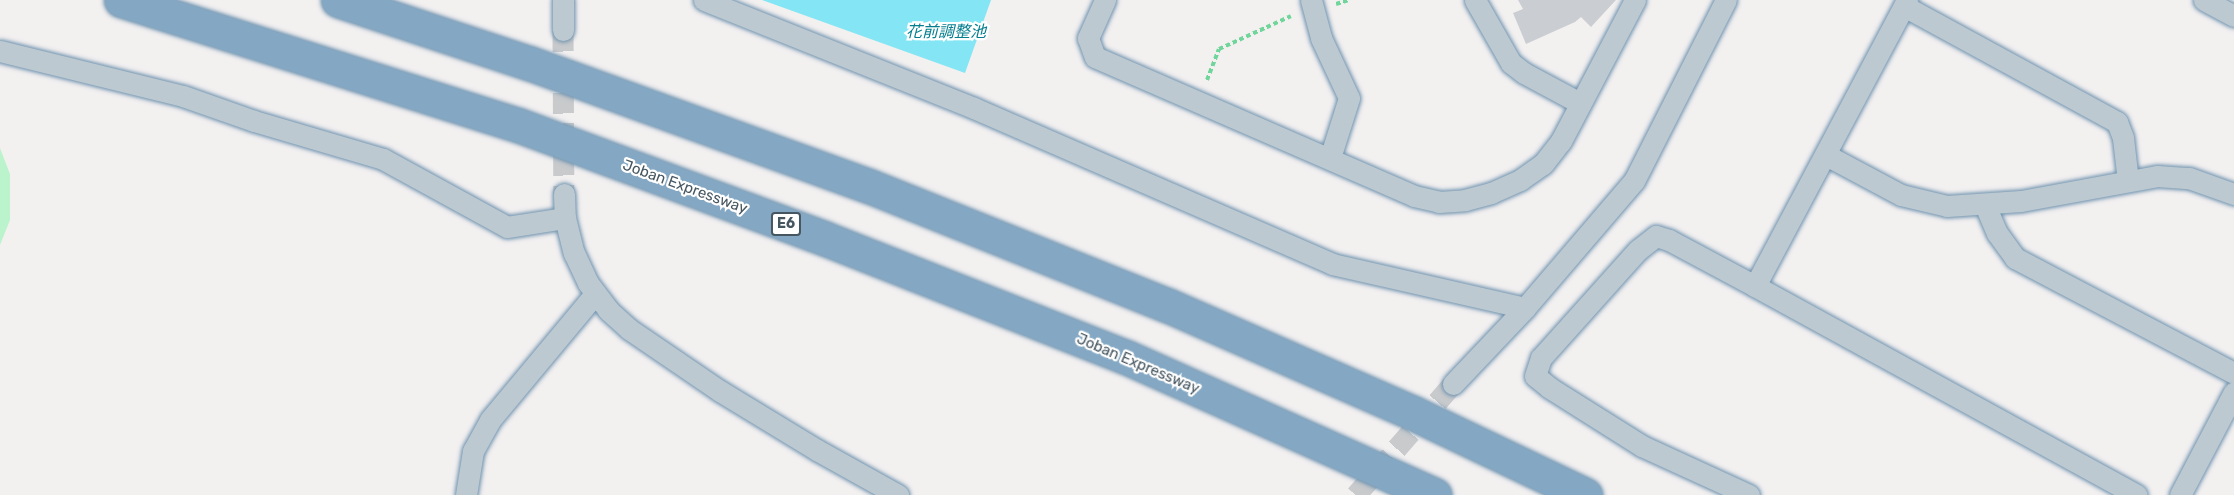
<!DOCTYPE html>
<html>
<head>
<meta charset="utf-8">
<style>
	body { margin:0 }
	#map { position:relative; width:2234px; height:495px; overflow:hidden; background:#f3f0f0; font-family:Rubik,"Noto Sans JP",sans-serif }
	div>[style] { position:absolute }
	.green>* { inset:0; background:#bbf4cc }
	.water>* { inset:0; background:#84e6f4 }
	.building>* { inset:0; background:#caced3 }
	.minor-tunnel>* { height:21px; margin-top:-10.5px; transform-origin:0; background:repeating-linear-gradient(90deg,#c8cacc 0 21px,transparent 0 31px) }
	.path>* { height:4px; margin-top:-2px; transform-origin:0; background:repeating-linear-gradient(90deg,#70d59b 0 4.5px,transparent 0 7.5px) }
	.roads { filter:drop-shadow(0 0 2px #6f93af) drop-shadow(0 0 2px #6f93af) }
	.minor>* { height:21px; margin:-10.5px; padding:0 10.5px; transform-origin:10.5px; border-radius:10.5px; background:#bdc9d1 }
	.motorway>* { height:33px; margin:-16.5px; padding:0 16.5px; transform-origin:16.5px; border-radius:16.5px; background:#84a8c3 }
	span { translate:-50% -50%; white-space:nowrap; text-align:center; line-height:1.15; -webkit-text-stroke:4.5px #fff; paint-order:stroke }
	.shield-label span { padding:2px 4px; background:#fff; border:2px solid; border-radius:4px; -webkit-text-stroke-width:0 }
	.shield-label { font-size:14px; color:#465660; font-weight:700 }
	.street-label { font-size:15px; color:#465660 }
	.water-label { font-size:16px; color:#047e8f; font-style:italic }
</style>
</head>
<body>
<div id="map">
	<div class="green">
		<div style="clip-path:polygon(0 148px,10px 174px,10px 220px,0 245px)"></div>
	</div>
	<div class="water">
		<div style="clip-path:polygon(762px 0,991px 0,965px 73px)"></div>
	</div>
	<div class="building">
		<div style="clip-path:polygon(1518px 0,1616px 0,1591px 27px,1581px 17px,1575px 22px,1526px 44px,1513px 13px,1523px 9px)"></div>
	</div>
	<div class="minor-tunnel">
		<div style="left:563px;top:30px;width:164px;rotate:89.7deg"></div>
		<div style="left:1356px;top:495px;width:147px;rotate:-48.9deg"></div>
	</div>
	<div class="path">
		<div style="left:1336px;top:4px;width:14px;rotate:-17deg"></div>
		<div style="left:1207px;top:80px;width:33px;rotate:-69deg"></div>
		<div style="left:1219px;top:49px;width:79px;rotate:-24.6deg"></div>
	</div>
	<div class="roads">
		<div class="minor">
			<div style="left:563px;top:0;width:30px;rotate:90deg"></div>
			<div style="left:704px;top:0;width:291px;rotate:21.8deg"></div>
			<div style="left:974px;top:108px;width:391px;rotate:23.5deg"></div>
			<div style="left:1332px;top:264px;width:198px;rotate:12.8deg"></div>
			<div style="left:1105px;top:0;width:42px;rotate:114.1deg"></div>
			<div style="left:1088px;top:38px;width:20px;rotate:70deg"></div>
			<div style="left:1095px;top:57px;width:348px;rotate:23.5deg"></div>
			<div style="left:1414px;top:196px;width:26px;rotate:13deg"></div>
			<div style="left:1439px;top:202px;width:26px;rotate:-4deg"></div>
			<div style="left:1465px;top:200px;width:27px;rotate:-15deg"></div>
			<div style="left:1491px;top:193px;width:32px;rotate:-24deg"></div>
			<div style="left:1520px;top:180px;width:28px;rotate:-35deg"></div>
			<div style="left:1543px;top:164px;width:29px;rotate:-52deg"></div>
			<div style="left:1561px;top:141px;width:159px;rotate:-62.3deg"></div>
			<div style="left:1311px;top:0;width:39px;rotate:75deg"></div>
			<div style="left:1321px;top:38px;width:66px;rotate:65deg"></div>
			<div style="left:1349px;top:98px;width:63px;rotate:107.6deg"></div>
			<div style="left:1475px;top:0;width:73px;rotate:60.3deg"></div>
			<div style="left:1511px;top:63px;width:16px;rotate:38deg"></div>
			<div style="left:1524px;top:73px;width:64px;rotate:28.2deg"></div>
			<div style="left:2204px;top:0;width:34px;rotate:28deg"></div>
			<div style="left:1904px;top:6px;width:243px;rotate:28.6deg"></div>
			<div style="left:2117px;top:122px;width:17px;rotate:69deg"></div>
			<div style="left:2123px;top:138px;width:43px;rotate:83.4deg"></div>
			<div style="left:0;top:51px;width:188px;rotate:13.8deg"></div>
			<div style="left:183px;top:96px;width:75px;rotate:19.4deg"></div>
			<div style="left:254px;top:121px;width:134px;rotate:16.4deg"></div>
			<div style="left:383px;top:159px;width:141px;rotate:28.7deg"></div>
			<div style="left:507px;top:227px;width:59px;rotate:-8.8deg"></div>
			<div style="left:1826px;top:155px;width:85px;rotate:28.1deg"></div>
			<div style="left:1901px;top:195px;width:47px;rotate:13.4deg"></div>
			<div style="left:1947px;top:206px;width:74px;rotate:-3.9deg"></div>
			<div style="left:2021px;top:201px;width:138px;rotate:-10.4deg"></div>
			<div style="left:2157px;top:176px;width:32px;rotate:4deg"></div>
			<div style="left:2189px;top:178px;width:48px;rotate:19.6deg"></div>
			<div style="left:564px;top:194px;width:24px;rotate:88deg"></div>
			<div style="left:565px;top:218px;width:36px;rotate:76deg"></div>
			<div style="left:574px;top:253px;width:33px;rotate:65deg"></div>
			<div style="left:588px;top:283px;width:34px;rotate:53deg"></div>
			<div style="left:608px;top:310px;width:28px;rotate:42deg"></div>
			<div style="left:629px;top:329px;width:110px;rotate:34.3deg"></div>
			<div style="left:720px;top:391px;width:114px;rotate:31.3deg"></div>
			<div style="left:817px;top:450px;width:93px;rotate:29.1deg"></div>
			<div style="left:1985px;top:205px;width:30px;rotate:67deg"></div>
			<div style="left:1997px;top:233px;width:31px;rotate:54deg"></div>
			<div style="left:2015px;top:258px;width:247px;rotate:27.7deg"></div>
			<div style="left:1755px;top:286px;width:324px;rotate:-62deg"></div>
			<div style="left:1453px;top:384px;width:105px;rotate:-46.5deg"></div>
			<div style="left:1525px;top:308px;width:167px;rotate:-49.4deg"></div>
			<div style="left:1634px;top:181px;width:203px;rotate:-63.1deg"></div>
			<div style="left:466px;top:495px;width:45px;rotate:-81deg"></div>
			<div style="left:473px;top:451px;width:35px;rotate:-61deg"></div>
			<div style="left:490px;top:420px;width:164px;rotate:-50.2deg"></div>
			<div style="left:1749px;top:495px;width:118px;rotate:-155.4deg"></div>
			<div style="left:1642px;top:446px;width:109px;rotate:-147.8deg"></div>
			<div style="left:1550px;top:388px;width:19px;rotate:-141deg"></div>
			<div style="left:1535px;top:376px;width:19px;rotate:-72deg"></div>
			<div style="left:1541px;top:358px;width:145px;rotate:-48.1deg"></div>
			<div style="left:1638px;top:250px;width:23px;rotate:-38deg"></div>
			<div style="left:1656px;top:236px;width:14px;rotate:17deg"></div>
			<div style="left:1669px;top:240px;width:98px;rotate:28.1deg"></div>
			<div style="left:1755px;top:286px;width:435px;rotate:28.7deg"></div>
			<div style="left:2180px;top:495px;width:116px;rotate:-62.3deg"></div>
		</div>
		<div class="motorway">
			<div style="left:121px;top:0;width:416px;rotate:17.5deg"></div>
			<div style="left:518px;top:125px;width:328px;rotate:20.3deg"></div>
			<div style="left:826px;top:239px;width:322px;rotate:21.5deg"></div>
			<div style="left:1126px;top:357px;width:338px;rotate:24.1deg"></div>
			<div style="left:338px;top:0;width:201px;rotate:18.3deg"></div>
			<div style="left:529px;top:63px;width:362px;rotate:19.9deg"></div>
			<div style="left:869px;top:186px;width:321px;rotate:21.8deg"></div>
			<div style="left:1167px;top:305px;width:269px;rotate:23.7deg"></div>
			<div style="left:1413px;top:413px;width:191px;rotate:25.5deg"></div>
		</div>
	</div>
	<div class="shield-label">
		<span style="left:786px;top:224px">E6</span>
	</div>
	<div class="street-label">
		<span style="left:685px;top:187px;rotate:20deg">Joban Expressway</span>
		<span style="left:1138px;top:364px;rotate:23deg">Joban Expressway</span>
	</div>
	<div class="water-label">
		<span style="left:946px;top:32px">花前調整池</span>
	</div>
</div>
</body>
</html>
